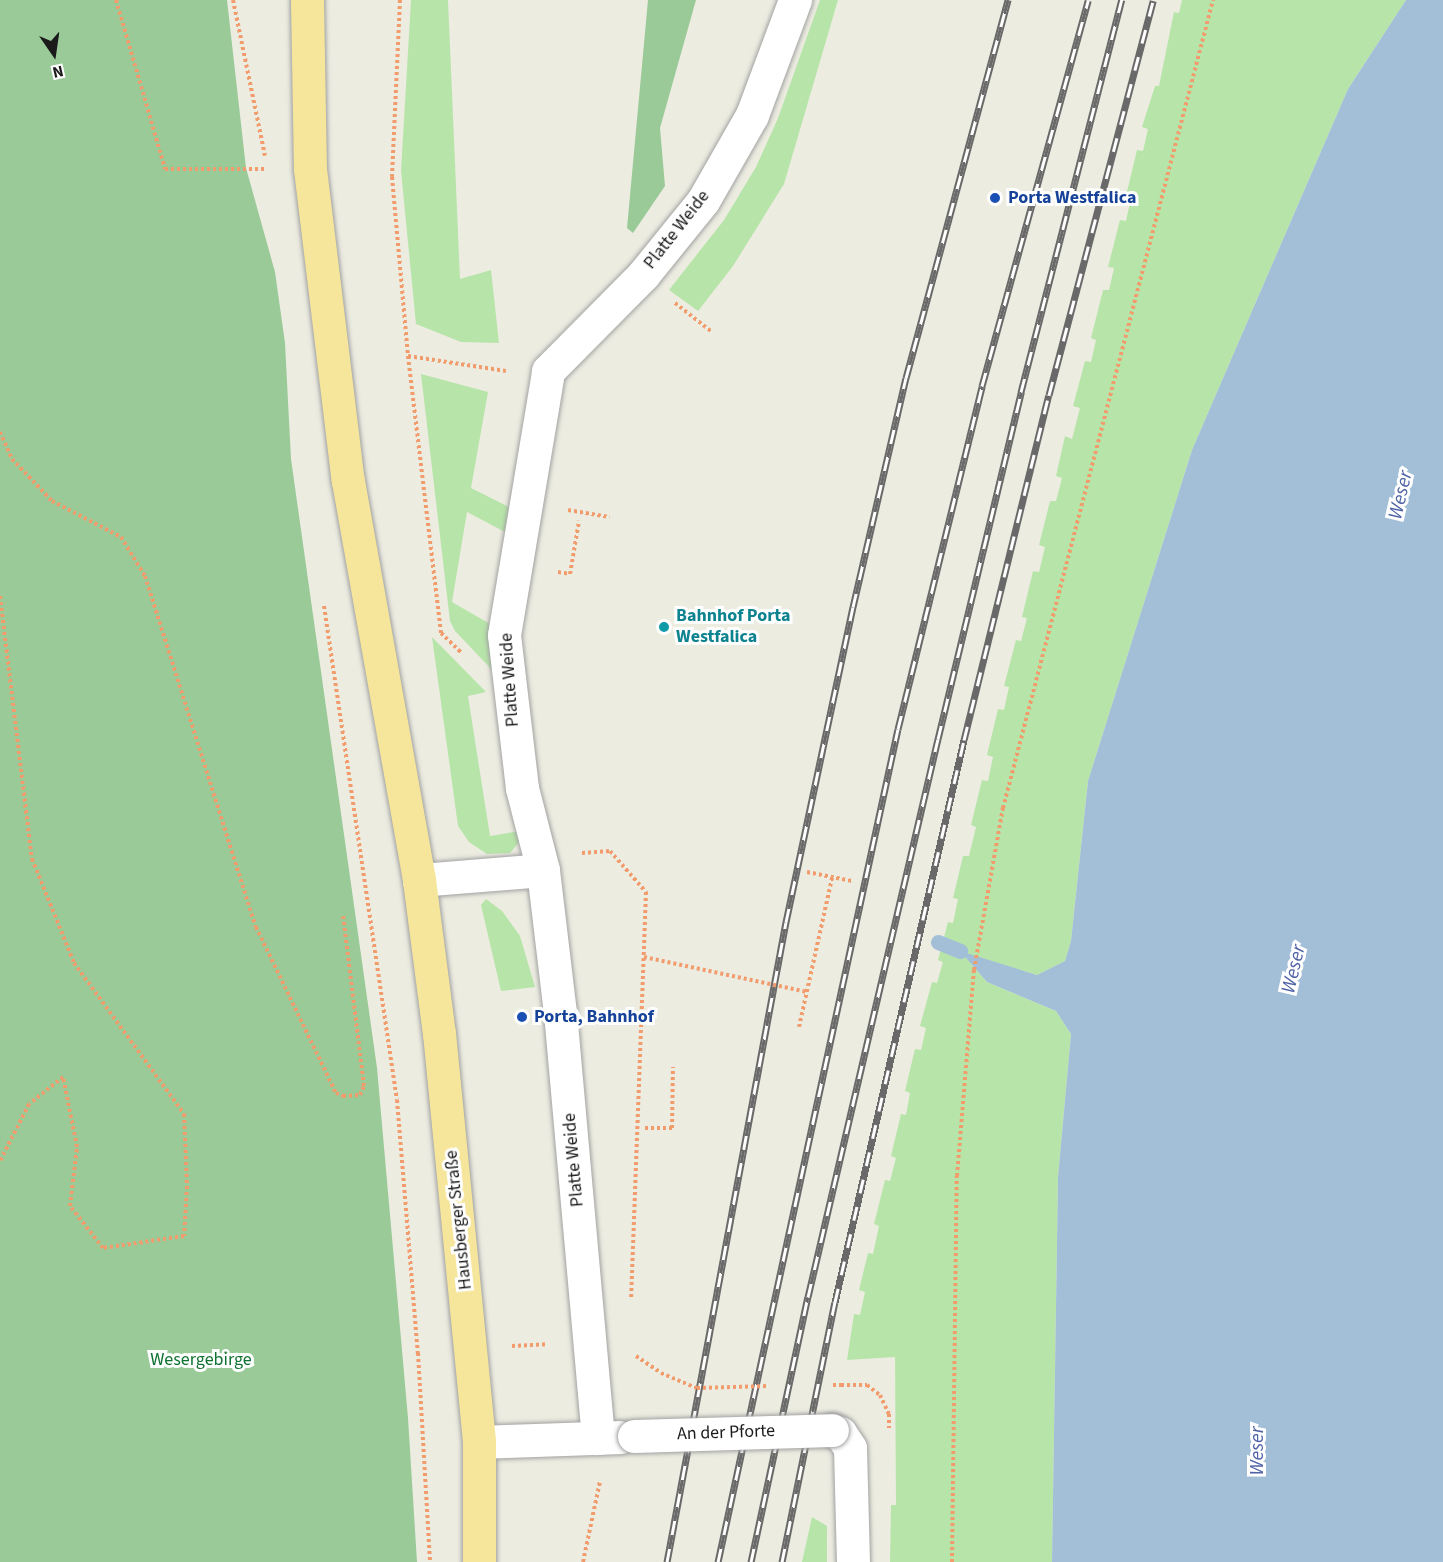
<!DOCTYPE html>
<html>
<head>
<meta charset="utf-8">
<style>
	body { margin:0 }
	#map { position:relative; width:1443px; height:1562px; overflow:hidden; background:#ecece1; font-family:"Source Sans 3",sans-serif }
	div>[style] { position:absolute }
	.grass>* { inset:0; background:#b7e5a9 }
	.forest>* { inset:0; background:#9aca98 }
	.water>* { inset:0; background:#a3bfd8 }
	.stream>* { height:15px; margin:-7.5px; padding:0 7.5px; transform-origin:7.5px; border-radius:7.5px; background:#a3bfd8 }
	.path>* { height:4px; margin-top:-2px; transform-origin:0; background:repeating-linear-gradient(90deg,#f29c6d 0 3px,transparent 0 6px) }
	.roads { filter:drop-shadow(0 0 2px #a2a2a2) drop-shadow(0 0 2px #a2a2a2) }
	.minor>* { height:33px; margin:-16.5px; padding:0 16.5px; transform-origin:16.5px; border-radius:16.5px; background:#fff }
	.major>* { height:33px; margin:-16.5px; padding:0 16.5px; transform-origin:16.5px; border-radius:16.5px; background:#f6e69c }
	.rail>* { height:7px; margin-top:-3.5px; transform-origin:0; background:repeating-linear-gradient(90deg,#fff 0 14px,#696969 0 28px); box-sizing:border-box; border-block:2px solid #696969 }
	.path-bridge>* { height:4px; margin-top:-2px; transform-origin:0; background:repeating-linear-gradient(90deg,#f29c6d 0 3px,transparent 0 6px) }
	.bridges { filter:drop-shadow(0 0 2px #a2a2a2) drop-shadow(0 0 2px #a2a2a2) }
	.minor-bridge>* { height:33px; margin:-16.5px; padding:0 16.5px; transform-origin:16.5px; border-radius:16.5px; background:#fff }
	.dots>* { width:16px; height:16px; translate:-50% -50%; box-sizing:border-box; border:3px solid #fff; border-radius:50% }
	span { translate:-50% -50%; white-space:nowrap; text-align:center; line-height:1.15; -webkit-text-stroke:6px #fff; paint-order:stroke }
	.transit-label { font-size:18px; color:#164399; font-weight:700 }
	.left { translate:0 -50%; text-align:left }
	.street-label { font-size:18px; color:#1b1b1b }
	.culture-label { font-size:18px; color:#0d838f; font-weight:700 }
	.park-label { font-size:18px; color:#107231 }
	.water-label { font-size:20px; color:#4e63a5; font-style:italic }
	.north { position:absolute; left:24px; top:24px; width:60px; height:60px; -webkit-text-stroke:4px #fff; paint-order:stroke; rotate:167deg; font-size:16px; font-weight:700; line-height:24px; text-align:center; color:#1b1b1b }
	.north::after { content:''; display:block; margin:auto; width:21px; height:27px; background:#1b1b1b; clip-path:polygon(50% 0,100% 100%,50% 72%,0 100%) }
</style>
</head>
<body>
<div id="map">
	<div class="grass">
		<div style="clip-path:polygon(411px 0,448px 0,460px 279px,491px 270px,499px 343px,461px 342px,416px 324px,401px 171px)"></div>
		<div style="clip-path:polygon(820px 0,838px 0,784px 184px,733px 266px,698px 311px,669px 290px,724px 220px,756px 167px,778px 118px)"></div>
		<div style="clip-path:polygon(1182px 0,1406px 0,1348px 89px,1192px 450px,1088px 781px,1071px 941px,1065px 961px,1037px 975px,961px 952px,987px 982px,1056px 1011px,1071px 1034px,1058px 1177px,1052px 1562px,890px 1562px,891px 1505px,896px 1505px,895px 1357px,847px 1360px,854px 1314px,860px 1315px,865px 1292px,859px 1290px,868px 1253px,873px 1254px,879px 1226px,874px 1224px,885px 1180px,890px 1181px,896px 1158px,891px 1156px,901px 1114px,906px 1115px,910px 1093px,905px 1091px,915px 1049px,921px 1050px,926px 1028px,920px 1026px,932px 982px,937px 983px,943px 962px,938px 960px,948px 922px,953px 923px,958px 899px,953px 898px,963px 856px,969px 856px,976px 827px,971px 825px,982px 780px,988px 781px,993px 757px,987px 755px,998px 709px,1004px 710px,1009px 687px,1004px 686px,1016px 640px,1021px 641px,1027px 618px,1022px 617px,1033px 571px,1039px 572px,1045px 547px,1039px 545px,1050px 501px,1056px 501px,1062px 478px,1056px 476px,1065px 436px,1072px 439px,1080px 408px,1073px 406px,1085px 361px,1091px 362px,1096px 340px,1091px 338px,1103px 290px,1109px 290px,1114px 268px,1108px 267px,1120px 220px,1126px 221px,1131px 198px,1126px 196px,1137px 150px,1143px 151px,1148px 129px,1142px 127px,1155px 86px,1159px 86px,1174px 12px,1179px 13px)"></div>
		<div style="clip-path:polygon(421px 374px,488px 392px,471px 488px,509px 507px,505px 532px,467px 512px,452px 602px,490px 624px,496px 674px,455px 631px,450px 621px)"></div>
		<div style="clip-path:polygon(432px 637px,486px 692px,468px 696px,490px 836px,521px 831px,520px 841px,510px 853px,487px 854px,469px 842px,458px 826px)"></div>
		<div style="clip-path:polygon(486px 899px,502px 911px,520px 936px,535px 987px,501px 991px,481px 905px)"></div>
		<div style="clip-path:polygon(812px 1517px,827px 1526px,827px 1562px,802px 1562px)"></div>
	</div>
	<div class="forest">
		<div style="clip-path:polygon(0 0,227px 0,246px 168px,275px 272px,285px 343px,291px 459px,377px 1068px,408px 1418px,417px 1562px,0 1562px)"></div>
		<div style="clip-path:polygon(648px 0,696px 0,660px 128px,665px 186px,633px 233px,627px 228px)"></div>
	</div>
	<div class="water">
		<div style="clip-path:polygon(1406px 0,1443px 0,1443px 1562px,1052px 1562px,1058px 1177px,1071px 1034px,1056px 1011px,987px 982px,960px 951px,1037px 975px,1065px 961px,1071px 941px,1088px 781px,1192px 450px,1348px 89px)"></div>
	</div>
	<div class="stream">
		<div style="left:938px;top:942px;width:24px;rotate:22deg"></div>
	</div>
	<div class="path">
		<div style="left:116px;top:0;width:176px;rotate:73.8deg"></div>
		<div style="left:165px;top:169px;width:102px"></div>
		<div style="left:233px;top:0;width:159px;rotate:78.4deg"></div>
		<div style="left:400px;top:0;width:177px;rotate:92.6deg"></div>
		<div style="left:392px;top:177px;width:180px;rotate:84.9deg"></div>
		<div style="left:408px;top:356px;width:279px;rotate:83.2deg"></div>
		<div style="left:441px;top:633px;width:30px;rotate:44deg"></div>
		<div style="left:675px;top:303px;width:47px;rotate:38.1deg"></div>
		<div style="left:408px;top:356px;width:99px;rotate:8.7deg"></div>
		<div style="left:0;top:432px;width:30px;rotate:66deg"></div>
		<div style="left:12px;top:459px;width:58px;rotate:46.4deg"></div>
		<div style="left:52px;top:501px;width:78px;rotate:27.6deg"></div>
		<div style="left:121px;top:537px;width:46px;rotate:58.4deg"></div>
		<div style="left:145px;top:576px;width:368px;rotate:72.5deg"></div>
		<div style="left:256px;top:927px;width:184px;rotate:64.3deg"></div>
		<div style="left:336px;top:1093px;width:8px;rotate:23deg"></div>
		<div style="left:343px;top:1096px;width:17px;rotate:-3deg"></div>
		<div style="left:360px;top:1095px;width:10px;rotate:-66deg"></div>
		<div style="left:364px;top:1086px;width:171px;rotate:-97deg"></div>
		<div style="left:568px;top:510px;width:42px;rotate:9.7deg"></div>
		<div style="left:558px;top:572px;width:12px;rotate:9deg"></div>
		<div style="left:570px;top:574px;width:54px;rotate:-80.4deg"></div>
		<div style="left:0;top:596px;width:265px;rotate:83.1deg"></div>
		<div style="left:32px;top:859px;width:112px;rotate:68deg"></div>
		<div style="left:74px;top:963px;width:187px;rotate:53.9deg"></div>
		<div style="left:184px;top:1114px;width:72px;rotate:87.6deg"></div>
		<div style="left:187px;top:1186px;width:50px;rotate:93.4deg"></div>
		<div style="left:184px;top:1236px;width:82px;rotate:171.6deg"></div>
		<div style="left:103px;top:1248px;width:53px;rotate:-128.2deg"></div>
		<div style="left:70px;top:1206px;width:59px;rotate:-83.2deg"></div>
		<div style="left:77px;top:1147px;width:71px;rotate:-101.3deg"></div>
		<div style="left:63px;top:1077px;width:43px;rotate:141.5deg"></div>
		<div style="left:29px;top:1104px;width:64px;rotate:117deg"></div>
		<div style="left:324px;top:606px;width:499px;rotate:81.6deg"></div>
		<div style="left:397px;top:1100px;width:254px;rotate:85.3deg"></div>
		<div style="left:418px;top:1353px;width:209px;rotate:86.7deg"></div>
		<div style="left:582px;top:853px;width:28px;rotate:-4deg"></div>
		<div style="left:610px;top:851px;width:55px;rotate:48.7deg"></div>
		<div style="left:646px;top:892px;width:408px;rotate:92.1deg"></div>
		<div style="left:807px;top:872px;width:46px;rotate:11.3deg"></div>
		<div style="left:799px;top:1027px;width:153px;rotate:-77.5deg"></div>
		<div style="left:645px;top:1128px;width:27px"></div>
		<div style="left:672px;top:1128px;width:61px;rotate:-89.1deg"></div>
		<div style="left:512px;top:1346px;width:34px;rotate:-3deg"></div>
		<div style="left:841px;top:1385px;width:26px"></div>
		<div style="left:867px;top:1385px;width:16px;rotate:38deg"></div>
		<div style="left:880px;top:1395px;width:21px;rotate:65deg"></div>
		<div style="left:889px;top:1414px;width:14px;rotate:90deg"></div>
		<div style="left:583px;top:1562px;width:83px;rotate:-78.1deg"></div>
		<div style="left:952px;top:1562px;width:386px;rotate:-89.3deg"></div>
		<div style="left:957px;top:1176px;width:207px;rotate:-85.3deg"></div>
		<div style="left:974px;top:970px;width:165px;rotate:-79.9deg"></div>
		<div style="left:1003px;top:808px;width:835px;rotate:-75.43deg"></div>
	</div>
	<div class="roads">
		<div class="minor">
			<div style="left:419px;top:880px;width:124px;rotate:-4.6deg"></div>
			<div style="left:832px;top:1430px;width:9px;rotate:21deg"></div>
			<div style="left:840px;top:1433px;width:18px;rotate:56deg"></div>
			<div style="left:850px;top:1448px;width:114px;rotate:88.5deg"></div>
			<div style="left:598px;top:1438px;width:427px;rotate:-95.1deg"></div>
			<div style="left:560px;top:1013px;width:144px;rotate:-96.8deg"></div>
			<div style="left:543px;top:870px;width:85px;rotate:-104.4deg"></div>
			<div style="left:522px;top:788px;width:154px;rotate:-96.7deg"></div>
			<div style="left:504px;top:635px;width:268px;rotate:-80.5deg"></div>
			<div style="left:548px;top:371px;width:135px;rotate:-45.3deg"></div>
			<div style="left:643px;top:275px;width:95px;rotate:-51deg"></div>
			<div style="left:703px;top:201px;width:99px;rotate:-60.3deg"></div>
			<div style="left:752px;top:115px;width:123px;rotate:-69.5deg"></div>
			<div style="left:479px;top:1442px;width:141px;rotate:-2deg"></div>
		</div>
		<div class="major">
			<div style="left:307px;top:0;width:169px;rotate:89deg"></div>
			<div style="left:310px;top:169px;width:314px;rotate:83.1deg"></div>
			<div style="left:348px;top:481px;width:405px;rotate:79.9deg"></div>
			<div style="left:419px;top:880px;width:154px;rotate:82.6deg"></div>
			<div style="left:439px;top:1033px;width:411px;rotate:84.4deg"></div>
			<div style="left:479px;top:1442px;width:120px;rotate:90deg"></div>
		</div>
	</div>
	<div class="rail">
		<div style="left:667px;top:1562px;width:651px;rotate:-79.47deg"></div>
		<div style="left:786px;top:922px;width:322px;rotate:-78deg"></div>
		<div style="left:853px;top:607px;width:235px;rotate:-77deg"></div>
		<div style="left:906px;top:378px;width:392px;rotate:-74.9deg"></div>
		<div style="left:718px;top:1562px;width:852px;rotate:-77.81deg"></div>
		<div style="left:898px;top:729px;width:353px;rotate:-76.2deg"></div>
		<div style="left:982px;top:386px;width:400px;rotate:-74.6deg"></div>
		<div style="left:751px;top:1562px;width:271px;rotate:-77.9deg"></div>
		<div style="left:808px;top:1297px;width:573px;rotate:-76.89deg"></div>
		<div style="left:938px;top:739px;width:357px;rotate:-76.5deg"></div>
		<div style="left:1021px;top:392px;width:405px;rotate:-75.6deg"></div>
		<div style="left:782px;top:1562px;width:265px;rotate:-78.5deg"></div>
		<div style="left:835px;top:1302px;width:577px;rotate:-77.07deg"></div>
		<div style="left:964px;top:740px;width:355px;rotate:-76.2deg"></div>
		<div style="left:1049px;top:395px;width:408px;rotate:-75.2deg"></div>
	</div>
	<div class="path-bridge">
		<div style="left:644px;top:957px;width:167px;rotate:12.1deg"></div>
		<div style="left:636px;top:1356px;width:30px;rotate:34deg"></div>
		<div style="left:661px;top:1373px;width:39px;rotate:23deg"></div>
		<div style="left:697px;top:1388px;width:71px;rotate:-1.6deg"></div>
		<div style="left:833px;top:1385px;width:8px"></div>
	</div>
	<div class="bridges">
		<div class="minor-bridge">
			<div style="left:634px;top:1436px;width:198px;rotate:-1.7deg"></div>
		</div>
	</div>
	<div class="dots">
		<div style="left:995px;top:198px;background:#1a4fb4"></div>
		<div style="left:664px;top:627px;background:#0f9aa8"></div>
		<div style="left:522px;top:1017px;background:#1a4fb4"></div>
	</div>
	<div class="transit-label">
		<span class="left" style="left:1008px;top:198px">Porta Westfalica</span>
		<span class="left" style="left:534px;top:1017px">Porta, Bahnhof</span>
	</div>
	<div class="street-label">
		<span style="left:677px;top:230px;rotate:-52deg">Platte Weide</span>
		<span style="left:510px;top:680px;rotate:-94deg">Platte Weide</span>
		<span style="left:574px;top:1160px;rotate:-95deg">Platte Weide</span>
		<span style="left:459px;top:1220px;rotate:-96deg">Hausberger Straße</span>
		<span style="left:726px;top:1433px;rotate:-2deg">An der Pforte</span>
	</div>
	<div class="culture-label">
		<span class="left" style="left:676px;top:627px">Bahnhof Porta<br>Westfalica</span>
	</div>
	<div class="park-label">
		<span style="left:201px;top:1360px">Wesergebirge</span>
	</div>
	<div class="water-label">
		<span style="left:1401px;top:495px;rotate:-77deg">Weser</span>
		<span style="left:1294px;top:969px;rotate:-77deg">Weser</span>
		<span style="left:1257px;top:1451px;rotate:-90deg">Weser</span>
	</div>
	<div class="north">N</div>
</div>
</body>
</html>
